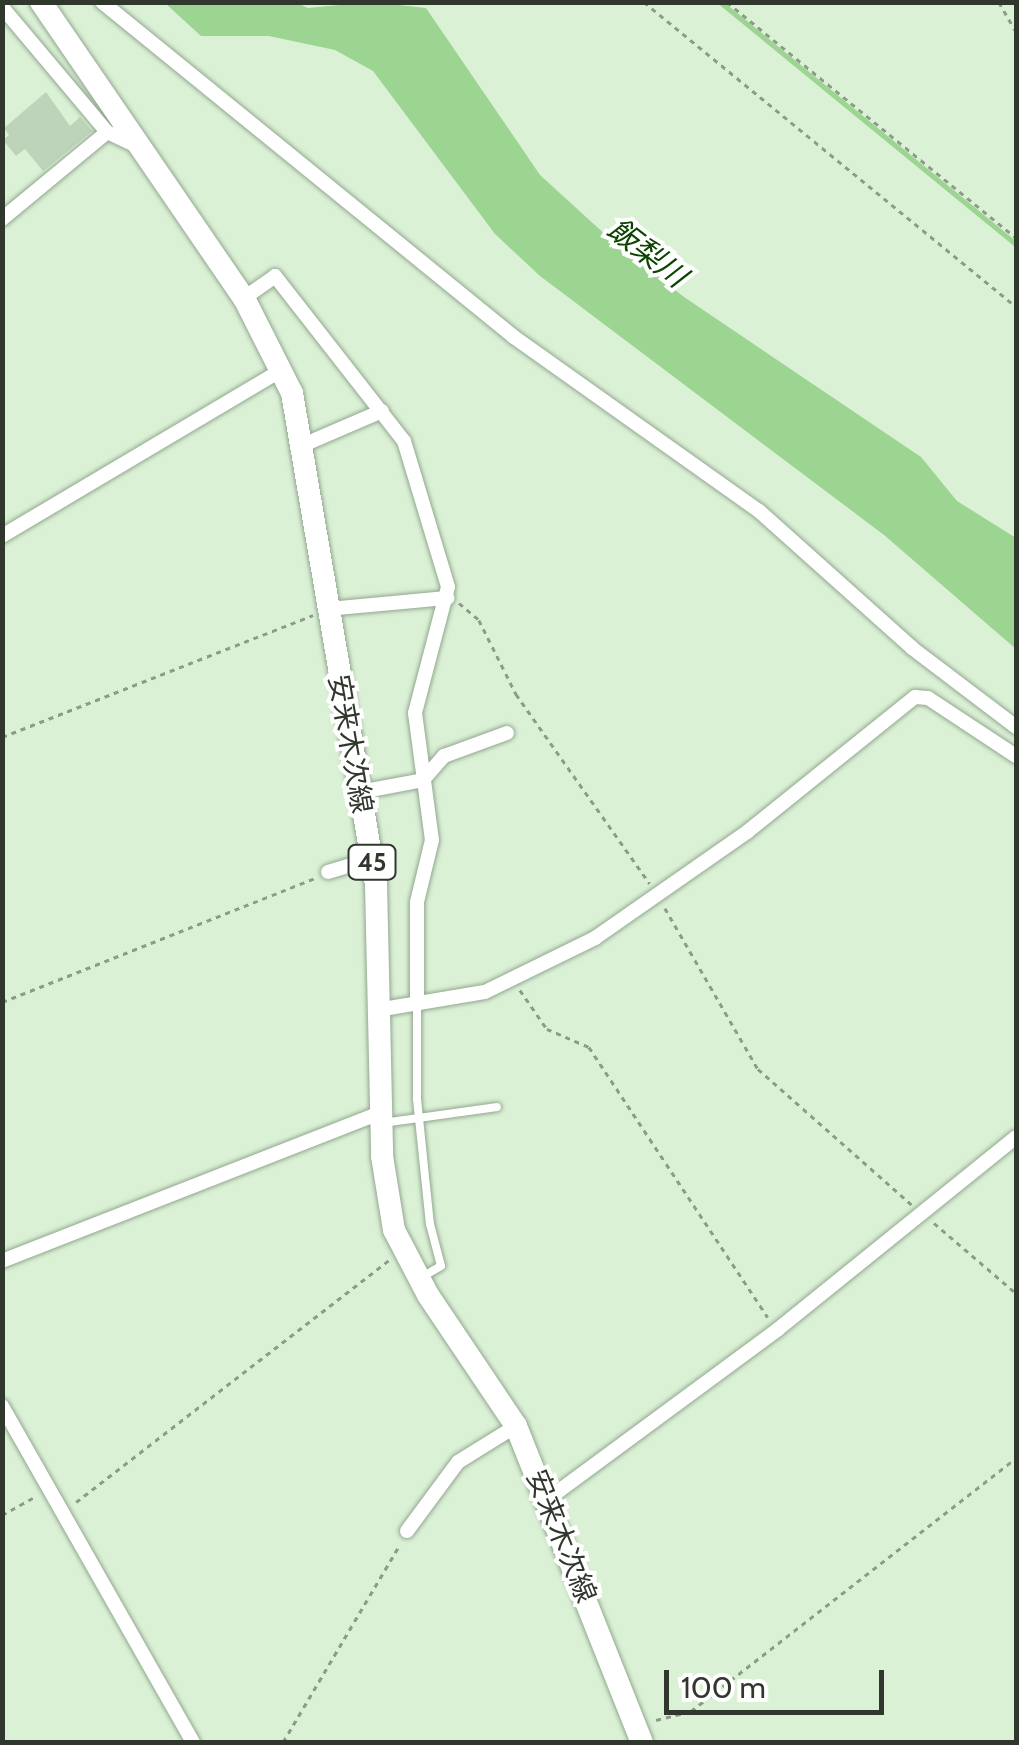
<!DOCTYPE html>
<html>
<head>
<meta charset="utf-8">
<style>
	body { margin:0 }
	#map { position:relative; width:1019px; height:1745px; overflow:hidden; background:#dbf1d6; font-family:Cabin,"Noto Sans JP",sans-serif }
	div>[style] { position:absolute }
	.water>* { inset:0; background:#9cd592 }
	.stream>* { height:5px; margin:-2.5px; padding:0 2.5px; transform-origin:2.5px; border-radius:2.5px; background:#9cd592 }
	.building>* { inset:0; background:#bed4ba }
	.path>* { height:2.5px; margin-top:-1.25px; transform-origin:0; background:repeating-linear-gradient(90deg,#8d9c89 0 5px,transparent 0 10px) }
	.roads { filter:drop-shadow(0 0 2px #92a88f) drop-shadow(0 0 2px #92a88f) }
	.lane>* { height:8px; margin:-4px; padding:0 4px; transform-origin:4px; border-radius:4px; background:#fff }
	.street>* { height:14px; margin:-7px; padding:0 7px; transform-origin:7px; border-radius:7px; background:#fff }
	.primary>* { height:22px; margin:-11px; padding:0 11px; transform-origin:11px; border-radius:11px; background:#fff }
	span { translate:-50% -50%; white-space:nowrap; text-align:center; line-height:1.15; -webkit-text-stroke:8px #fff; paint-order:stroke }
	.shield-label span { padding:2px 8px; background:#fff; border:2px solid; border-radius:8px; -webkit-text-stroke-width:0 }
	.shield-label { font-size:25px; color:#30382e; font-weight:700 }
	.street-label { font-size:28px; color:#30382e }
	.water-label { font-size:30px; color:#0b4500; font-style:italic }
	.frame { position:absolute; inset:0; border:5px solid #30382e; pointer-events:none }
	.scale { position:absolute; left:664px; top:1670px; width:220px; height:45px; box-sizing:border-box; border:5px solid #30382e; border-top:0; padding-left:12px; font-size:30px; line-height:35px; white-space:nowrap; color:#30382e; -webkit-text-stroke:8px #fff; paint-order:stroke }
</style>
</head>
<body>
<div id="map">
	<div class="water">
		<div style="clip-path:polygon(295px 2px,308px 8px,371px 2px,426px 8px,540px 175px,608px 237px,684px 297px,921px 457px,957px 501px,1016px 538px,1016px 649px,884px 535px,540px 276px,495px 234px,373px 71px,335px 50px,269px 36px,201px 36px,165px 3px)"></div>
	</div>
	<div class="stream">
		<div style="left:720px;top:2px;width:382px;rotate:39.3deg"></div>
	</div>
	<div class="building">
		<div style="clip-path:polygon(46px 92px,70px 126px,80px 117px,92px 131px,43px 171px,25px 149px,16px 156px,3px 140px,9px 135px,4px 128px)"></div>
	</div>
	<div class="path">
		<div style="left:644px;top:2px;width:481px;rotate:39.3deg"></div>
		<div style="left:727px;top:2px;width:373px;rotate:39.2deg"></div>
		<div style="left:999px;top:2px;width:34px;rotate:60deg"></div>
		<div style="left:459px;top:603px;width:26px;rotate:40deg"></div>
		<div style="left:479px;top:620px;width:83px;rotate:63.4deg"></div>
		<div style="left:516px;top:694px;width:232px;rotate:54.8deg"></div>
		<div style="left:2px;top:737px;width:334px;rotate:-21.4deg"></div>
		<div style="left:665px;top:908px;width:186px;rotate:60deg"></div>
		<div style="left:758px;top:1069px;width:205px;rotate:41.4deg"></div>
		<div style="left:520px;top:990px;width:47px;rotate:55.3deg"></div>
		<div style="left:547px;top:1029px;width:46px;rotate:23.2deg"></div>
		<div style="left:589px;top:1047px;width:324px;rotate:56.5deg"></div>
		<div style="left:2px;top:1002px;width:339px;rotate:-21.6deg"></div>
		<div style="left:934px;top:1223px;width:108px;rotate:40.5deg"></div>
		<div style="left:76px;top:1502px;width:397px;rotate:-37.7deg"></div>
		<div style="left:2px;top:1515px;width:39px;rotate:-29deg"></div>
		<div style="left:656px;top:1720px;width:36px;rotate:-14deg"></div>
		<div style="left:691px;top:1711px;width:412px;rotate:-37.9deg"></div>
		<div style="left:283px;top:1742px;width:228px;rotate:-59.4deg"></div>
	</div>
	<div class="roads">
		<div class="lane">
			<div style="left:417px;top:1004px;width:95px;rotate:90deg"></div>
			<div style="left:417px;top:1099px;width:126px;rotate:84.1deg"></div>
			<div style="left:430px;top:1224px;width:43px;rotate:75.3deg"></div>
			<div style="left:441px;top:1266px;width:22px;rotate:150deg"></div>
			<div style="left:383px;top:1123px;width:115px;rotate:-8deg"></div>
		</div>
		<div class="street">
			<div style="left:102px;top:2px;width:531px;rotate:39.11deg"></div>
			<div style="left:514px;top:337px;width:301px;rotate:35.4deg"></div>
			<div style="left:759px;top:511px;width:205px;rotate:41.8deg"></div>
			<div style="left:912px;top:648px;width:131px;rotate:37.2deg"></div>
			<div style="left:2px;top:7px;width:163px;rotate:50deg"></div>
			<div style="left:107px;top:132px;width:35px;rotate:25deg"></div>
			<div style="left:2px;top:219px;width:136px;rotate:-39.6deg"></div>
			<div style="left:244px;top:298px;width:38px;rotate:-35deg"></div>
			<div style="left:275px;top:276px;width:209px;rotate:52deg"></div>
			<div style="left:404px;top:441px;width:152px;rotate:73.2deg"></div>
			<div style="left:448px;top:587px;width:130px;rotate:104.7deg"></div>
			<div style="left:415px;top:713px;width:128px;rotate:82.4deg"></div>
			<div style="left:432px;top:840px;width:64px;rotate:103.6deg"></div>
			<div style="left:417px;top:902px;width:102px;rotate:90deg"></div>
			<div style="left:303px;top:445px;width:86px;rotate:-23.3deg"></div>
			<div style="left:2px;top:536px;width:327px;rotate:-30.7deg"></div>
			<div style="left:328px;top:609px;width:120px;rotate:-5.3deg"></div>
			<div style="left:360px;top:792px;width:64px;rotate:-10.8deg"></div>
			<div style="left:423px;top:780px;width:32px;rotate:-49deg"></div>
			<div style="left:444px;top:756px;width:67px;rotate:-20.1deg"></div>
			<div style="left:328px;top:872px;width:45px;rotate:-16.8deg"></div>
			<div style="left:383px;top:1009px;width:103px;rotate:-9.5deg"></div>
			<div style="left:485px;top:992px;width:123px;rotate:-26.1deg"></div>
			<div style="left:595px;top:938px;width:185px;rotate:-34.9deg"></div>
			<div style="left:747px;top:832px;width:216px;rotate:-38.8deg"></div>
			<div style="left:915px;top:697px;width:13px;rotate:4deg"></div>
			<div style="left:928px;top:698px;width:105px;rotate:33.4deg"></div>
			<div style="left:2px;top:1261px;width:409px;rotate:-21.4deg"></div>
			<div style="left:2px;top:1406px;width:386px;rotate:60.4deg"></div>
			<div style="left:548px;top:1499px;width:285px;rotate:-36.4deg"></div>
			<div style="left:777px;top:1330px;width:307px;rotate:-38.9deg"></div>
			<div style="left:407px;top:1531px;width:86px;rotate:-53.5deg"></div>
			<div style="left:458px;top:1462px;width:68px;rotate:-31.8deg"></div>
		</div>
		<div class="primary">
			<div style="left:41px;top:2px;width:359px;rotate:55.6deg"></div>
			<div style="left:244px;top:298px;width:106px;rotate:63.2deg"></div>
			<div style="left:292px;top:393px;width:498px;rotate:80.3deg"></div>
			<div style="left:376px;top:884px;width:272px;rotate:88.7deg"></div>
			<div style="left:382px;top:1156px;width:75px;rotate:80.8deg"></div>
			<div style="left:394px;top:1230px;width:73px;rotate:62.4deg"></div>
			<div style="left:428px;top:1295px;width:158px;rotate:56.1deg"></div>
			<div style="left:516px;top:1426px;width:340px;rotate:68.3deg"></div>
		</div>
	</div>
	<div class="shield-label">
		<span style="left:372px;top:862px">45</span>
	</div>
	<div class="street-label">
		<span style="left:351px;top:744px;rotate:80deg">安来木次線</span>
		<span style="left:562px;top:1536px;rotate:68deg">安来木次線</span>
	</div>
	<div class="water-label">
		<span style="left:647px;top:253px;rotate:38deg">飯梨川</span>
	</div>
	<div class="frame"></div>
	<div class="scale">100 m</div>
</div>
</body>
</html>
